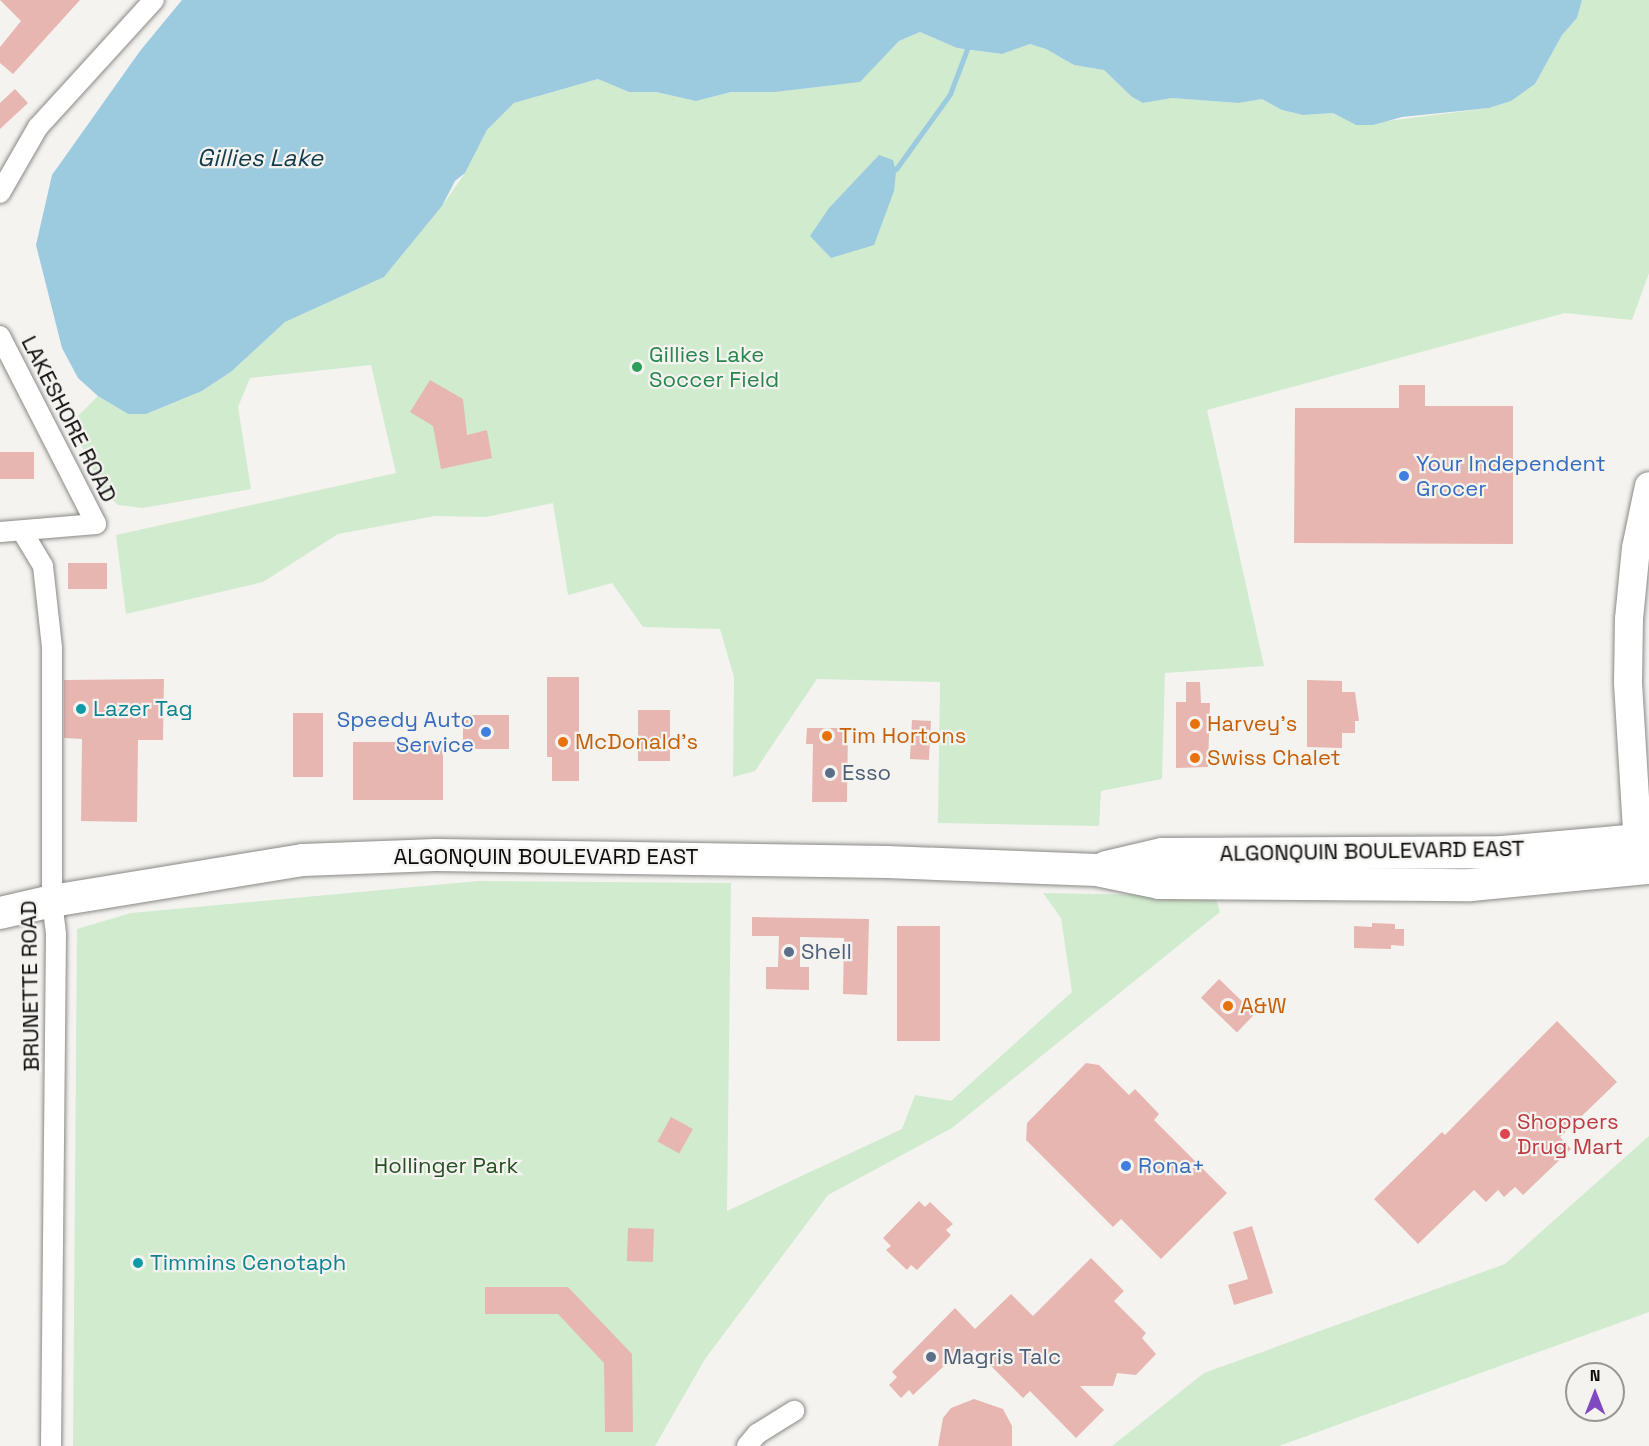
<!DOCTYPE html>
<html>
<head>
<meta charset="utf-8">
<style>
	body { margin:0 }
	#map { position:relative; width:1649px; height:1446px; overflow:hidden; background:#f4f3f0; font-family:"Space Grotesk",sans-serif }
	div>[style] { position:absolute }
	.green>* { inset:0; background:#d1ebce }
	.water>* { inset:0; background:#9ccadf }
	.stream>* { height:5px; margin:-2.5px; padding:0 2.5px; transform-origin:2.5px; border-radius:2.5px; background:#9ccadf }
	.building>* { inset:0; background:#e7b6b0; transform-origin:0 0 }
	.roads { filter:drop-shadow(0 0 2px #8b8986) drop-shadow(0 0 2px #8b8986) }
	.minor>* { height:20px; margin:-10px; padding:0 10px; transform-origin:10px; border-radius:10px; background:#fff }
	.secondary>* { height:28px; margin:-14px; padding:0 14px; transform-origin:14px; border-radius:14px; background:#fff }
	.primary>* { height:32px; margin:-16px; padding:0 16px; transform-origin:16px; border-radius:16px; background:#fff }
	.dots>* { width:16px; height:16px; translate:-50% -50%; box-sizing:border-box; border:3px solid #f4f3f0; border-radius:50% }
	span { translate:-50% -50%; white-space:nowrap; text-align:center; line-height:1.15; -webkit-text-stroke:4.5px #f4f3f0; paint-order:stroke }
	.leisure-label { font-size:22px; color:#27864d }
	.left { translate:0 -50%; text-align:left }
	.street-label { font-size:22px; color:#0c0b0a }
	.shop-label { font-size:22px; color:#366cbe }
	.right { translate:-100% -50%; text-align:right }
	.culture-label { font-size:22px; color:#0d838f }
	.food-label { font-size:22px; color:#c56008 }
	.service-label { font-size:22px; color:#4e5e75 }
	.health-label { font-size:22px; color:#be3a42 }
	.park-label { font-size:22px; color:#254f22 }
	.water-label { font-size:24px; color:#133b4b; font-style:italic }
	.north { position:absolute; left:1565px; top:1362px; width:60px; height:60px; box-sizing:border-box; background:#f4f3f0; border:2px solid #979694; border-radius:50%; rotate:0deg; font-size:16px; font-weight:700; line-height:24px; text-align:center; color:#0c0b0a }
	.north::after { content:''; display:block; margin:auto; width:21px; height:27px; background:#8149bf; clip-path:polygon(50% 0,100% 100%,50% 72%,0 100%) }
</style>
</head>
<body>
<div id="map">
	<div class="green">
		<div style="clip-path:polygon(1582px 0,1649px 0,1649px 273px,1632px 320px,1565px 313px,1207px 410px,1264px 666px,1165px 673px,1162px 779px,1101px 791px,1099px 826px,938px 823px,940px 682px,817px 679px,755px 771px,733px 777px,734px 677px,720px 629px,643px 627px,612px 583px,568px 595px,553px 503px,486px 517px,435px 516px,338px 534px,263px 582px,126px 614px,116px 535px,396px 473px,371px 365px,250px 378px,238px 407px,251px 489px,143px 508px,118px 505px,103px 491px,71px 423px,98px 396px,128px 414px,146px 414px,202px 391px,232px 371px,285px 322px,384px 277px,442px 206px,465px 173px,487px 130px,514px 103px,598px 79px,629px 92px,656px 92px,696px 101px,731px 92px,775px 92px,859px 82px,899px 41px,920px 32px,957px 48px,1001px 54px,1030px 44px,1046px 49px,1074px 65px,1104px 70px,1132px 97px,1143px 103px,1172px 98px,1239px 103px,1262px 99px,1282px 110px,1303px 115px,1333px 113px,1356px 125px,1489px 108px,1511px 101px,1535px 84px,1562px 35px,1577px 18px)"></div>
		<div style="clip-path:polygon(479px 881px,731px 883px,727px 1211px,902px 1129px,915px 1095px,951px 1101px,1072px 992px,1061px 918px,1043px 893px,1215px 896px,1220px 912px,952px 1128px,828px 1195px,705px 1359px,655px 1446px,73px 1446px,77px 929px,131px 913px)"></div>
		<div style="clip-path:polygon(1649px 1136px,1649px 1312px,1279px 1446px,1112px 1446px,1204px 1373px,1505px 1264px)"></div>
	</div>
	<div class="water">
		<div style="clip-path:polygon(182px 0,1582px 0,1577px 18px,1562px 35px,1535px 84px,1511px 101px,1489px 108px,1402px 117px,1373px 125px,1356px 125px,1333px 113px,1303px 115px,1282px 110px,1262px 99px,1239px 103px,1172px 98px,1143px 103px,1132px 97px,1104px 70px,1074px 65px,1046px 49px,1030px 44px,1002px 54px,957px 48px,920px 32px,899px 41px,860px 82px,775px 92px,731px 92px,696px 101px,656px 92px,629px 92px,598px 79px,514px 103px,487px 130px,465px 173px,455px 181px,442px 206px,384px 277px,285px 322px,232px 371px,202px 391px,146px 414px,128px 414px,98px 396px,78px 378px,62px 348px,36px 245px,52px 175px,140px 51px)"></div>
		<div style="clip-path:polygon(879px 155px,893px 160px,896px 172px,894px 191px,874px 245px,831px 258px,810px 236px,829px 208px)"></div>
	</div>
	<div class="stream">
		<div style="left:896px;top:169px;width:92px;rotate:-54.2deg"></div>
		<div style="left:950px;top:94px;width:48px;rotate:-69.3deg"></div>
	</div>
	<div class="building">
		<div style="clip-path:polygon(0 0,80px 0,13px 74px,0 63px,0 47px,21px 21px)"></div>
		<div style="clip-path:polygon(15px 89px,28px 103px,0 129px,0 103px)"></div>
		<div style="clip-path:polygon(430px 380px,463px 399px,467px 435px,487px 430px,492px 458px,441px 469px,433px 426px,410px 412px)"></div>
		<div style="clip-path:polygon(1399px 385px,1425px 385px,1425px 406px,1513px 406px,1513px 544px,1294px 543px,1295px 408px,1399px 408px)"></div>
		<div style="left:0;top:452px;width:34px;height:27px"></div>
		<div style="left:107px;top:563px;width:26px;height:39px;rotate:90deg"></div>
		<div style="clip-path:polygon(547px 677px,579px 677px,579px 781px,552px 781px,552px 757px,547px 757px)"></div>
		<div style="clip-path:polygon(164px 679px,163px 740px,138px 740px,137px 822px,81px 821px,82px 739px,64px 738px,64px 680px)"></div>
		<div style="clip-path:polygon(1307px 680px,1342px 681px,1342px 692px,1355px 692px,1359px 721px,1355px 721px,1355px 733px,1342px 733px,1342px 748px,1307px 747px)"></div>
		<div style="clip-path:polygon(1186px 682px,1200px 682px,1201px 703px,1210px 703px,1208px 767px,1176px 768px,1176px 702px,1186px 702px)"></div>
		<div style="left:638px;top:710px;width:32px;height:51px"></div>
		<div style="left:293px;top:713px;width:30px;height:64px"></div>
		<div style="left:463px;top:715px;width:46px;height:34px"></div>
		<div style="left:912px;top:720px;width:19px;height:39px;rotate:3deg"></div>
		<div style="clip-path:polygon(807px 728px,848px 728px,847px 802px,812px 802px,813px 744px,806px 744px)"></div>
		<div style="left:353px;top:742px;width:90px;height:58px"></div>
		<div style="clip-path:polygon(752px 917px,869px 919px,867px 995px,843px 994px,844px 938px,800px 937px,800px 967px,809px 967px,809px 990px,766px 989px,766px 967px,778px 967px,779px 936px,752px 936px)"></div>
		<div style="clip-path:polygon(1372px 923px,1395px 924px,1395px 929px,1404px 929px,1404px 946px,1391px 945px,1391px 949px,1354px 948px,1354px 926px,1372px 927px)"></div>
		<div style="left:897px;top:926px;width:43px;height:115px"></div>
		<div style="left:1219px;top:979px;width:50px;height:26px;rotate:44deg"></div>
		<div style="clip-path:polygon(1557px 1021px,1617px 1082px,1560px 1137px,1571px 1149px,1523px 1195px,1515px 1187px,1504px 1197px,1498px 1190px,1486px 1202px,1474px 1190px,1418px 1244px,1374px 1199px,1442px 1132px,1445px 1135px)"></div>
		<div style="clip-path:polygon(1086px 1063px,1099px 1065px,1129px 1095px,1135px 1089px,1159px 1114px,1154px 1120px,1227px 1193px,1161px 1259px,1121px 1219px,1113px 1227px,1026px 1140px,1027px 1123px)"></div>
		<div style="left:671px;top:1117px;width:25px;height:28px;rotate:29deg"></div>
		<div style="clip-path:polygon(919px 1201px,925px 1207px,930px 1202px,953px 1224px,946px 1230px,951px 1235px,917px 1270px,911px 1265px,907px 1270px,886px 1250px,891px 1246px,883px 1238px)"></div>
		<div style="clip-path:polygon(1252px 1226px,1273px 1293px,1234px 1305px,1228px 1285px,1248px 1279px,1233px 1232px)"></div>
		<div style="left:628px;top:1228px;width:26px;height:33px;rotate:2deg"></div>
		<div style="clip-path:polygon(1091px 1258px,1124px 1291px,1114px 1301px,1146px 1333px,1142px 1338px,1156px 1354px,1136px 1375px,1117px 1373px,1113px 1386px,1080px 1386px,1104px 1410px,1076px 1438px,1030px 1391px,1023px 1398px,974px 1349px,967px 1359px,959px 1352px,913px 1395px,909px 1390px,901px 1398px,889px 1385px,897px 1377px,892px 1372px,955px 1308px,975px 1329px,1011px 1294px,1033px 1316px)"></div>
		<div style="clip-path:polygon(485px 1287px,568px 1287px,632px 1354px,633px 1432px,605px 1432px,604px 1363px,558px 1314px,485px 1314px)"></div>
		<div style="clip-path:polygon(974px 1399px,1003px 1409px,1012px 1426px,1012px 1446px,938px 1446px,943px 1418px,951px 1408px)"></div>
	</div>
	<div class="roads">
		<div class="minor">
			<div style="left:0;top:193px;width:76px;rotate:-60.1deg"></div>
			<div style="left:38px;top:127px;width:172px;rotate:-47.6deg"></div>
			<div style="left:0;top:336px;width:211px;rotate:62.9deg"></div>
			<div style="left:96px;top:524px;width:96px;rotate:175.2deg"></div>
			<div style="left:22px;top:531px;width:41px;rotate:59deg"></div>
			<div style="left:43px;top:566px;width:82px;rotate:83.7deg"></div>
			<div style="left:52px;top:648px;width:253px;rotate:90deg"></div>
			<div style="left:52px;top:901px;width:34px;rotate:83deg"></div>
			<div style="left:56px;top:935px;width:511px;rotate:90.56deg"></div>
			<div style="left:747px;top:1446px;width:16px;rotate:-50deg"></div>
			<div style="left:757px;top:1434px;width:44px;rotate:-31.9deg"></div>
		</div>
		<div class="secondary">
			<div style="left:1639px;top:863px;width:181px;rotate:-93.5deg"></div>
			<div style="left:1628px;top:682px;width:63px;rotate:-89.1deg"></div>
			<div style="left:1629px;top:619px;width:71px;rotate:-84.4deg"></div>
			<div style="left:1636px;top:548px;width:63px;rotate:-78.2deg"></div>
		</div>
		<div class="primary">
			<div style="left:1106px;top:867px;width:57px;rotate:-13.1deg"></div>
			<div style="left:1162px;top:854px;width:341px;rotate:-0.3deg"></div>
			<div style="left:1503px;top:852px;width:147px;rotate:-5.1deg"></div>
			<div style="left:0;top:913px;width:53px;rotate:-13deg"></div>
			<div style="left:52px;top:901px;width:254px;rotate:-9.3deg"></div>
			<div style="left:303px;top:860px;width:133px;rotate:-2.2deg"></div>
			<div style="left:436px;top:855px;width:451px;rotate:0.9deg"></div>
			<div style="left:887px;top:862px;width:210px;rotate:2.2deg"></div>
			<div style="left:1097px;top:870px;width:63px;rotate:11.8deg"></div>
			<div style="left:1159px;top:883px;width:312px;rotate:0.4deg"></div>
			<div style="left:1471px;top:885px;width:179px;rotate:-5.5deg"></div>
		</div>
	</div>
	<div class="dots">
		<div style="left:637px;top:367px;background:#2e9e5b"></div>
		<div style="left:1404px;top:476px;background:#3f7fe0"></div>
		<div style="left:81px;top:709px;background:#0f9aa8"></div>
		<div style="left:1195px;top:724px;background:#e8710a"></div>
		<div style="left:486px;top:732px;background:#3f7fe0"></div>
		<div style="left:827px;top:736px;background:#e8710a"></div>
		<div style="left:563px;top:742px;background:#e8710a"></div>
		<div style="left:1195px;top:758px;background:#e8710a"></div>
		<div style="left:830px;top:773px;background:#5c6f8a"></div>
		<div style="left:789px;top:952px;background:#5c6f8a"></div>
		<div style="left:1228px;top:1006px;background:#e8710a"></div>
		<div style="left:1505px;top:1134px;background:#e0444e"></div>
		<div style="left:1126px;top:1166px;background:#3f7fe0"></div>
		<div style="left:138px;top:1263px;background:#0f9aa8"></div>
		<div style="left:931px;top:1357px;background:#5c6f8a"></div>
	</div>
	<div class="leisure-label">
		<span class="left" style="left:649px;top:367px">Gillies Lake<br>Soccer Field</span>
	</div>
	<div class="street-label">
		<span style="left:69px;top:419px;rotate:63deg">LAKESHORE ROAD</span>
		<span style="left:1372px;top:851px;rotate:-1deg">ALGONQUIN BOULEVARD EAST</span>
		<span style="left:546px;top:857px">ALGONQUIN BOULEVARD EAST</span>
		<span style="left:30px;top:986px;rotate:-91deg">BRUNETTE ROAD</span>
	</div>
	<div class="shop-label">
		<span class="left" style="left:1416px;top:476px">Your Independent<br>Grocer</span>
		<span class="right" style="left:474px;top:732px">Speedy Auto<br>Service</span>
		<span class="left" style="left:1138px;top:1166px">Rona+</span>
	</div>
	<div class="culture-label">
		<span class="left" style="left:93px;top:709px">Lazer Tag</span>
		<span class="left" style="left:150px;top:1263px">Timmins Cenotaph</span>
	</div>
	<div class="food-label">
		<span class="left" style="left:1207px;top:724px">Harvey's</span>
		<span class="left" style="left:839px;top:736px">Tim Hortons</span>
		<span class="left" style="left:575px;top:742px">McDonald's</span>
		<span class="left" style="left:1207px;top:758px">Swiss Chalet</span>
		<span class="left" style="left:1240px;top:1006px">A&amp;W</span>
	</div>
	<div class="service-label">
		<span class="left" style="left:842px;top:773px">Esso</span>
		<span class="left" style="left:801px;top:952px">Shell</span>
		<span class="left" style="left:943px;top:1357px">Magris Talc</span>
	</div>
	<div class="health-label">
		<span class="left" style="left:1517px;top:1134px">Shoppers<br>Drug Mart</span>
	</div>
	<div class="park-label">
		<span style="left:446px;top:1166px">Hollinger Park</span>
	</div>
	<div class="water-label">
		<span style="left:260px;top:158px">Gillies Lake</span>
	</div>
	<div class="north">N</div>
</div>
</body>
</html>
